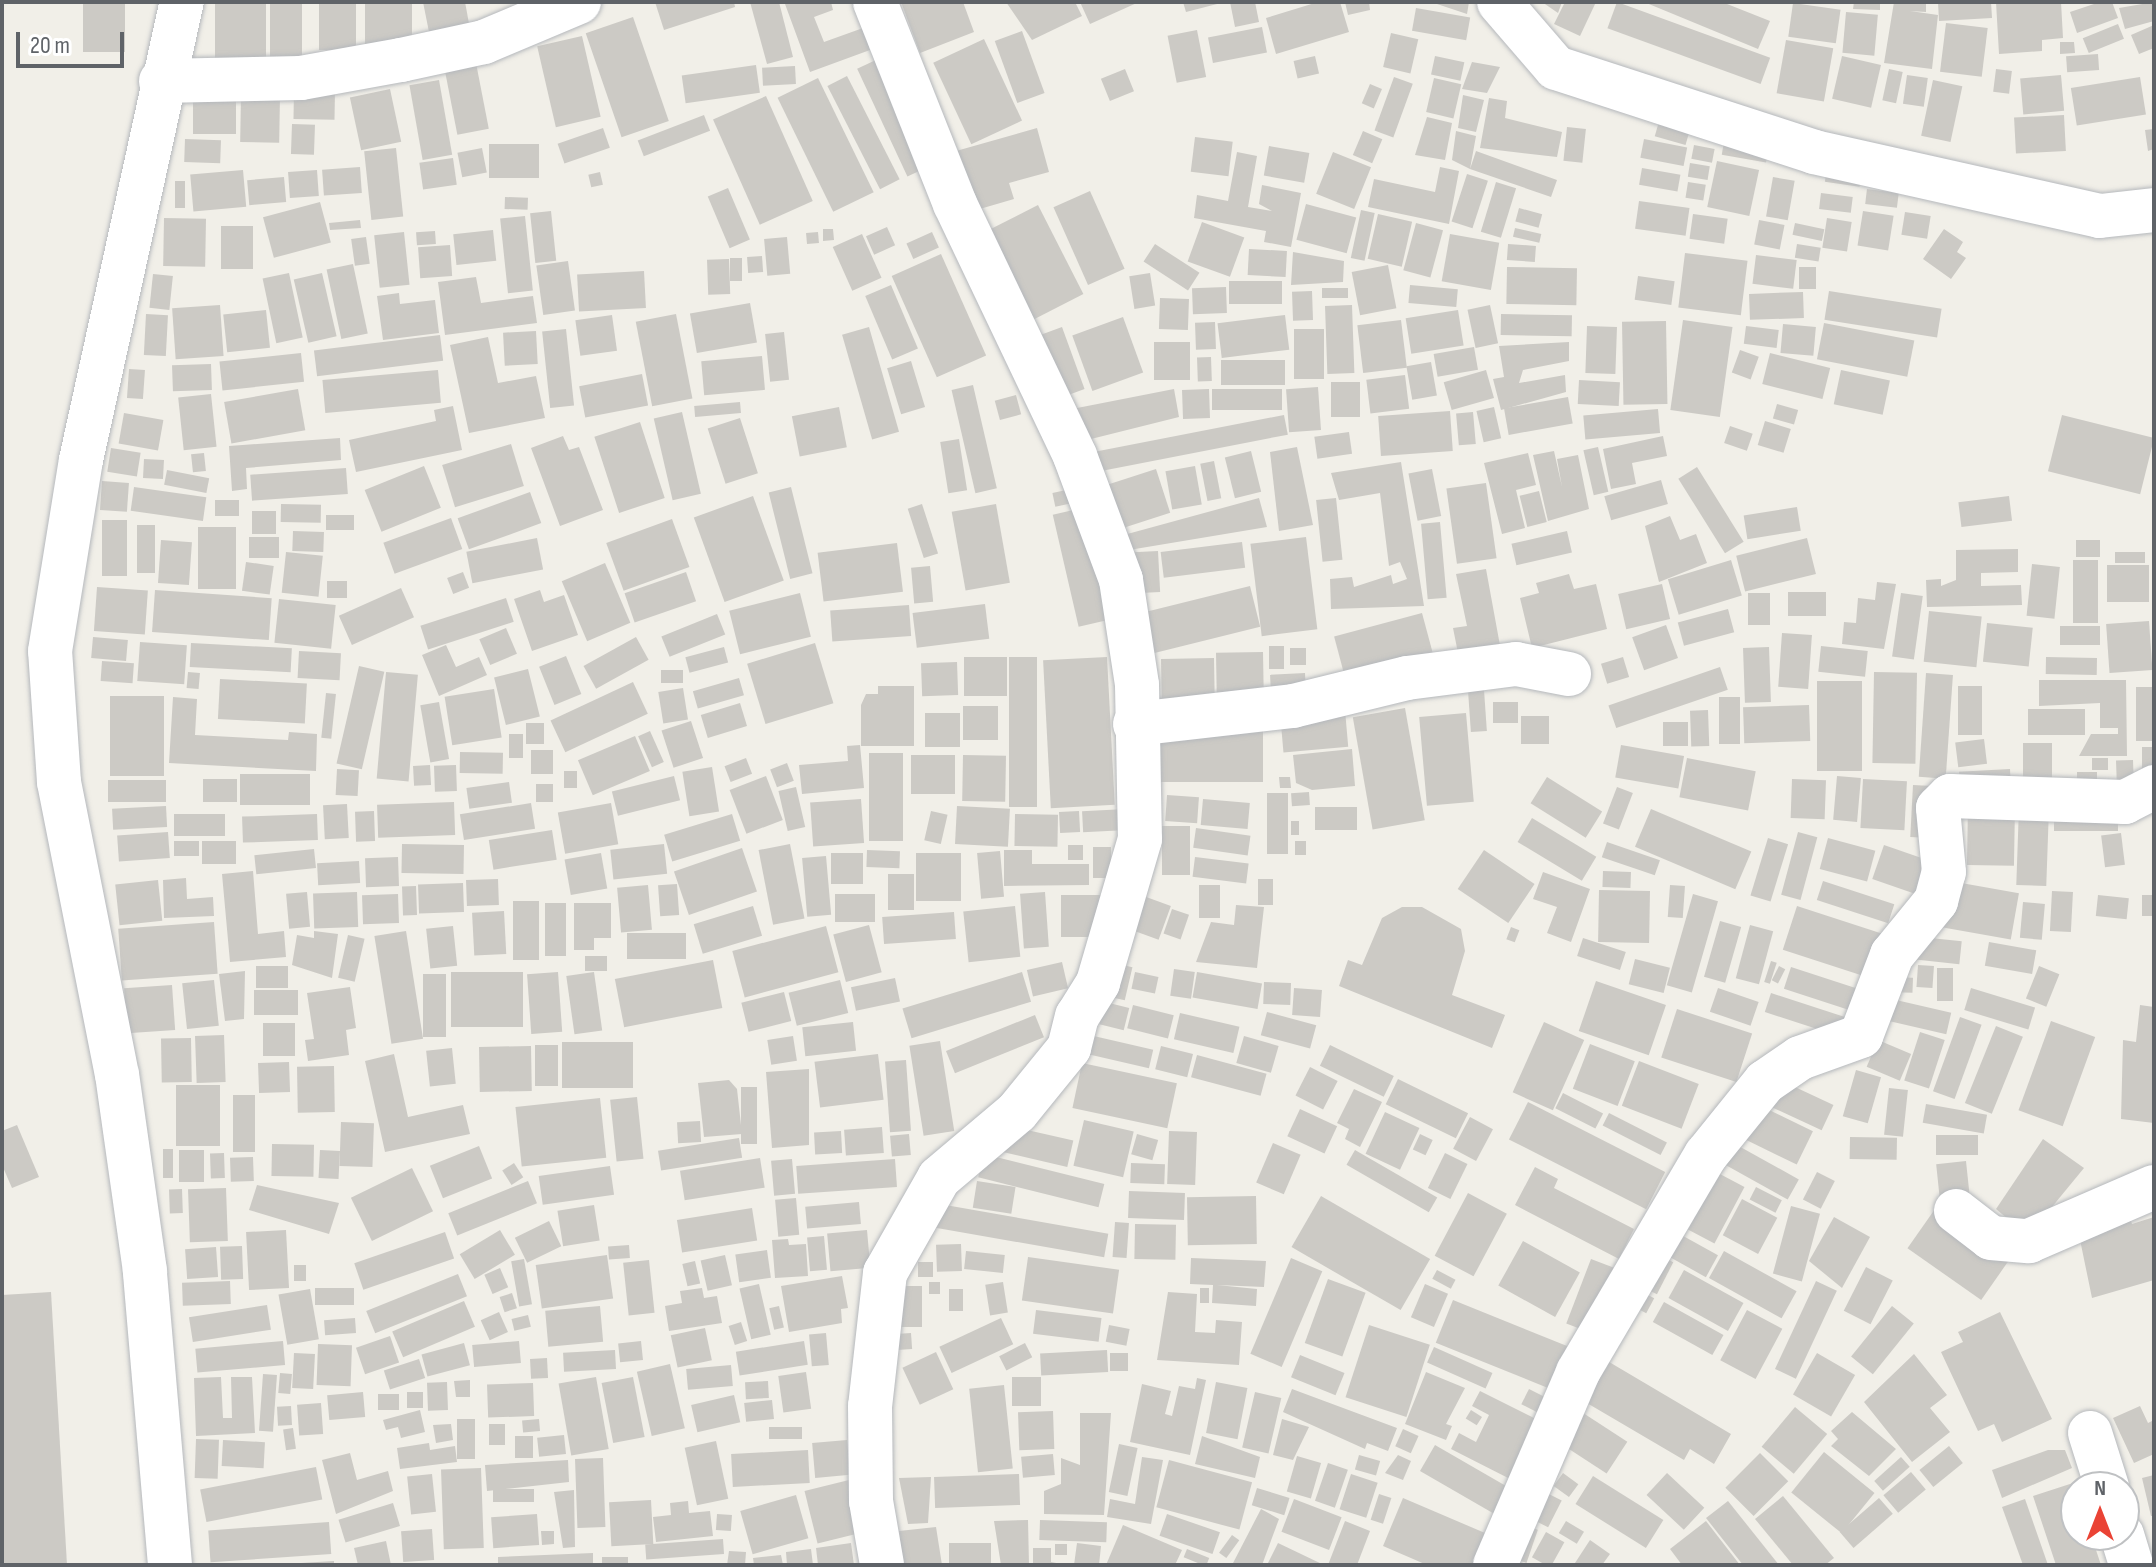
<!DOCTYPE html>
<html>
<head>
<meta charset="utf-8">
<style>
	body { margin:0 }
	#map { position:relative; width:2156px; height:1567px; overflow:hidden; background:#f1efe8; font-family:"Sofia Sans Condensed",sans-serif }
	div>[style] { position:absolute }
	.building>* { inset:0; background:#cccac5; transform-origin:0 0 }
	.roads { filter:drop-shadow(0 0 2px #b5b8bc) drop-shadow(0 0 2px #b5b8bc) }
	.minor>* { height:44px; margin:-22px; padding:0 22px; transform-origin:22px; border-radius:22px; background:#fff }
	span { translate:-50% -50%; white-space:nowrap; text-align:center; line-height:1.15; -webkit-text-stroke:6px #fff; paint-order:stroke }
	.frame { position:absolute; inset:0; border:4px solid #5f6368; pointer-events:none }
	.north { position:absolute; left:2060px; top:1471px; width:80px; height:80px; box-sizing:border-box; background:#fff; border:2px solid #bfc1c3; border-radius:50%; rotate:0deg; font-size:22px; font-weight:700; line-height:32px; text-align:center; color:#5f6368 }
	.north::after { content:''; display:block; margin:auto; width:28px; height:36px; background:#ea4335; clip-path:polygon(50% 0,100% 100%,50% 72%,0 100%) }
	.scale { position:absolute; left:16px; top:32px; width:108px; height:36px; box-sizing:border-box; border:4px solid #5f6368; border-top:0; padding-left:10px; font-size:24px; line-height:28px; white-space:nowrap; color:#5f6368; -webkit-text-stroke:6px #fff; paint-order:stroke }
</style>
</head>
<body>
<div id="map">
	<div class="building">
		<div style="left:83px;top:2px;width:42px;height:50px"></div>
		<div style="left:215px;top:2px;width:51px;height:66px"></div>
		<div style="left:270px;top:2px;width:32px;height:60px"></div>
		<div style="left:319px;top:2px;width:37px;height:48px"></div>
		<div style="left:365px;top:2px;width:47px;height:49px"></div>
		<div style="clip-path:polygon(423px 2px,465px 2px,470px 29px,430px 37px)"></div>
		<div style="clip-path:polygon(655px 2px,734px 2px,735px 7px,664px 30px)"></div>
		<div style="clip-path:polygon(750px 2px,779px 2px,793px 57px,767px 64px)"></div>
		<div style="clip-path:polygon(831px 2px,833px 10px,814px 17px,824px 42px,863px 28px,870px 50px,810px 72px,785px 4px)"></div>
		<div style="clip-path:polygon(901px 2px,963px 2px,974px 32px,920px 53px)"></div>
		<div style="clip-path:polygon(1006px 2px,1075px 2px,1082px 16px,1032px 40px)"></div>
		<div style="clip-path:polygon(1080px 2px,1139px 2px,1090px 24px)"></div>
		<div style="clip-path:polygon(1183px 2px,1221px 2px,1221px 3px,1186px 12px)"></div>
		<div style="clip-path:polygon(1230px 2px,1255px 2px,1259px 22px,1235px 27px)"></div>
		<div style="clip-path:polygon(1318px 2px,1340px 2px,1349px 32px,1276px 54px,1266px 18px)"></div>
		<div style="clip-path:polygon(1345px 2px,1369px 2px,1370px 10px,1348px 15px)"></div>
		<div style="clip-path:polygon(1431px 2px,1469px 2px,1467px 14px)"></div>
		<div style="clip-path:polygon(1542px 2px,1562px 2px,1558px 13px)"></div>
		<div style="clip-path:polygon(1565px 2px,1596px 2px,1580px 36px,1554px 24px)"></div>
		<div style="left:1617px;top:2px;width:163px;height:28px;rotate:20deg"></div>
		<div style="clip-path:polygon(1644px 2px,1722px 2px,1770px 21px,1758px 49px)"></div>
		<div style="clip-path:polygon(1854px 2px,1880px 2px,1880px 10px,1853px 9px)"></div>
		<div style="clip-path:polygon(1894px 2px,1926px 2px,1926px 12px,1910px 11px,1938px 15px,1932px 69px,1884px 63px)"></div>
		<div style="clip-path:polygon(1938px 2px,1991px 2px,1992px 18px,1939px 21px)"></div>
		<div style="clip-path:polygon(1996px 2px,2061px 2px,2063px 38px,2042px 40px,2042px 51px,1999px 54px)"></div>
		<div style="clip-path:polygon(2100px 2px,2112px 2px,2118px 18px,2077px 33px,2070px 12px)"></div>
		<div style="clip-path:polygon(2154px 2px,2154px 21px,2125px 29px,2119px 8px)"></div>
		<div style="left:1793px;top:3px;width:48px;height:34px;rotate:8deg"></div>
		<div style="left:1416px;top:8px;width:55px;height:23px;rotate:10deg"></div>
		<div style="left:1846px;top:12px;width:32px;height:41px;rotate:5deg"></div>
		<div style="left:633px;top:17px;width:110px;height:50px;rotate:71deg"></div>
		<div style="left:1946px;top:23px;width:42px;height:49px;rotate:7deg"></div>
		<div style="left:2118px;top:24px;width:16px;height:38px;rotate:68deg"></div>
		<div style="clip-path:polygon(2154px 25px,2154px 48px,2139px 54px,2131px 35px)"></div>
		<div style="left:1262px;top:27px;width:26px;height:55px;rotate:79deg"></div>
		<div style="left:1197px;top:30px;width:48px;height:30px;rotate:79deg"></div>
		<div style="left:1022px;top:31px;width:66px;height:29px;rotate:70deg"></div>
		<div style="left:1391px;top:33px;width:28px;height:35px;rotate:13deg"></div>
		<div style="left:582px;top:36px;width:83px;height:46px;rotate:77deg"></div>
		<div style="left:984px;top:39px;width:90px;height:56px;rotate:65deg"></div>
		<div style="left:1786px;top:40px;width:48px;height:54px;rotate:10deg"></div>
		<div style="clip-path:polygon(2060px 42px,2074px 42px,2075px 53px,2060px 54px)"></div>
		<div style="left:2098px;top:54px;width:16px;height:32px;rotate:86deg"></div>
		<div style="left:1315px;top:56px;width:18px;height:22px;rotate:77deg"></div>
		<div style="left:1435px;top:56px;width:30px;height:19px;rotate:12deg"></div>
		<div style="left:1842px;top:56px;width:40px;height:44px;rotate:13deg"></div>
		<div style="left:878px;top:59px;width:119px;height:23px;rotate:65deg"></div>
		<div style="clip-path:polygon(1472px 62px,1500px 67px,1487px 93px,1462px 89px)"></div>
		<div style="left:476px;top:63px;width:67px;height:32px;rotate:79deg"></div>
		<div style="left:756px;top:65px;width:28px;height:75px;rotate:82deg"></div>
		<div style="left:795px;top:66px;width:18px;height:33px;rotate:87deg"></div>
		<div style="left:1125px;top:69px;width:24px;height:26px;rotate:68deg"></div>
		<div style="left:1889px;top:69px;width:14px;height:32px;rotate:12deg"></div>
		<div style="left:1996px;top:69px;width:16px;height:23px;rotate:7deg"></div>
		<div style="left:1907px;top:75px;width:21px;height:29px;rotate:8deg"></div>
		<div style="left:2061px;top:75px;width:36px;height:41px;rotate:85deg"></div>
		<div style="left:847px;top:76px;width:116px;height:22px;rotate:63deg"></div>
		<div style="left:1394px;top:77px;width:20px;height:57px;rotate:20deg"></div>
		<div style="left:2140px;top:77px;width:38px;height:70px;rotate:81deg"></div>
		<div style="left:818px;top:78px;width:127px;height:45px;rotate:64deg"></div>
		<div style="left:1434px;top:78px;width:28px;height:35px;rotate:13deg"></div>
		<div style="left:439px;top:80px;width:76px;height:30px;rotate:80deg"></div>
		<div style="left:1933px;top:80px;width:30px;height:57px;rotate:12deg"></div>
		<div style="left:1370px;top:84px;width:13px;height:21px;rotate:23deg"></div>
		<div style="left:390px;top:89px;width:54px;height:41px;rotate:78deg"></div>
		<div style="left:294px;top:90px;width:41px;height:29px;rotate:1deg"></div>
		<div style="left:241px;top:95px;width:39px;height:47px;rotate:1deg"></div>
		<div style="clip-path:polygon(1463px 95px,1484px 100px,1476px 132px,1458px 128px)"></div>
		<div style="left:766px;top:96px;width:115px;height:58px;rotate:66deg"></div>
		<div style="left:193px;top:98px;width:43px;height:36px"></div>
		<div style="clip-path:polygon(1489px 98px,1507px 101px,1505px 118px,1562px 132px,1557px 157px,1480px 148px)"></div>
		<div style="left:704px;top:115px;width:17px;height:71px;rotate:69deg"></div>
		<div style="left:2064px;top:115px;width:36px;height:50px;rotate:87deg"></div>
		<div style="clip-path:polygon(1427px 117px,1452px 123px,1445px 160px,1415px 155px)"></div>
		<div style="left:1660px;top:118px;width:32px;height:19px;rotate:16deg"></div>
		<div style="left:292px;top:124px;width:23px;height:30px;rotate:2deg"></div>
		<div style="left:1567px;top:127px;width:19px;height:34px;rotate:6deg"></div>
		<div style="left:603px;top:128px;width:21px;height:48px;rotate:71deg"></div>
		<div style="clip-path:polygon(1037px 128px,1049px 172px,1009px 183px,1014px 199px,966px 213px,949px 153px)"></div>
		<div style="clip-path:polygon(2154px 129px,2154px 149px,2148px 151px,2145px 130px)"></div>
		<div style="left:1363px;top:131px;width:21px;height:26px;rotate:23deg"></div>
		<div style="clip-path:polygon(1456px 131px,1476px 136px,1470px 169px,1476px 151px,1557px 180px,1551px 197px,1470px 169px,1452px 160px)"></div>
		<div style="left:1195px;top:137px;width:38px;height:35px;rotate:7deg"></div>
		<div style="left:185px;top:139px;width:36px;height:23px;rotate:2deg"></div>
		<div style="left:1644px;top:139px;width:44px;height:19px;rotate:11deg"></div>
		<div style="left:1724px;top:142px;width:45px;height:13px;rotate:10deg"></div>
		<div style="left:539px;top:144px;width:34px;height:50px;rotate:90deg"></div>
		<div style="left:1694px;top:145px;width:21px;height:14px;rotate:11deg"></div>
		<div style="left:1269px;top:146px;width:41px;height:30px;rotate:10deg"></div>
		<div style="left:396px;top:148px;width:69px;height:32px;rotate:84deg"></div>
		<div style="left:482px;top:148px;width:25px;height:25px;rotate:79deg"></div>
		<div style="clip-path:polygon(1237px 152px,1257px 156px,1248px 207px,1272px 211px,1259px 204px,1262px 185px,1301px 193px,1291px 247px,1264px 242px,1266px 231px,1194px 218px,1197px 195px,1228px 201px)"></div>
		<div style="left:1333px;top:152px;width:41px;height:45px;rotate:22deg"></div>
		<div style="left:453px;top:158px;width:27px;height:34px;rotate:82deg"></div>
		<div style="left:1717px;top:161px;width:43px;height:47px;rotate:12deg"></div>
		<div style="left:1690px;top:163px;width:20px;height:14px;rotate:9deg"></div>
		<div style="left:360px;top:167px;width:26px;height:38px;rotate:86deg"></div>
		<div style="clip-path:polygon(1440px 167px,1459px 171px,1449px 224px,1368px 207px,1374px 179px,1435px 192px)"></div>
		<div style="left:1827px;top:167px;width:35px;height:15px;rotate:8deg"></div>
		<div style="left:1642px;top:168px;width:39px;height:17px;rotate:10deg"></div>
		<div style="left:243px;top:170px;width:37px;height:53px;rotate:85deg"></div>
		<div style="left:317px;top:170px;width:26px;height:29px;rotate:86deg"></div>
		<div style="left:600px;top:172px;width:13px;height:12px;rotate:77deg"></div>
		<div style="left:1467px;top:174px;width:22px;height:50px;rotate:18deg"></div>
		<div style="left:284px;top:177px;width:25px;height:37px;rotate:85deg"></div>
		<div style="left:1773px;top:177px;width:22px;height:40px;rotate:10deg"></div>
		<div style="left:175px;top:181px;width:10px;height:27px"></div>
		<div style="left:1496px;top:182px;width:21px;height:52px;rotate:17deg"></div>
		<div style="left:1688px;top:182px;width:18px;height:16px;rotate:9deg"></div>
		<div style="left:728px;top:188px;width:56px;height:22px;rotate:67deg"></div>
		<div style="left:1867px;top:189px;width:32px;height:15px;rotate:7deg"></div>
		<div style="left:1090px;top:191px;width:85px;height:40px;rotate:66deg"></div>
		<div style="left:1821px;top:193px;width:32px;height:16px;rotate:7deg"></div>
		<div style="left:505px;top:197px;width:23px;height:12px;rotate:2deg"></div>
		<div style="left:1639px;top:201px;width:51px;height:28px;rotate:8deg"></div>
		<div style="left:320px;top:202px;width:42px;height:59px;rotate:75deg"></div>
		<div style="left:1306px;top:204px;width:52px;height:37px;rotate:15deg"></div>
		<div style="left:1038px;top:205px;width:100px;height:63px;rotate:63deg"></div>
		<div style="left:1519px;top:208px;width:24px;height:14px;rotate:15deg"></div>
		<div style="left:1361px;top:210px;width:14px;height:49px;rotate:12deg"></div>
		<div style="left:551px;top:211px;width:50px;height:21px;rotate:84deg"></div>
		<div style="left:1863px;top:211px;width:31px;height:35px;rotate:9deg"></div>
		<div style="left:1905px;top:212px;width:26px;height:23px;rotate:9deg"></div>
		<div style="left:1378px;top:214px;width:35px;height:46px;rotate:13deg"></div>
		<div style="left:1693px;top:214px;width:35px;height:25px;rotate:8deg"></div>
		<div style="left:525px;top:216px;width:75px;height:25px;rotate:84deg"></div>
		<div style="left:164px;top:218px;width:42px;height:48px;rotate:1deg"></div>
		<div style="left:1827px;top:218px;width:25px;height:30px;rotate:9deg"></div>
		<div style="clip-path:polygon(360px 220px,361px 228px,330px 230px,329px 223px)"></div>
		<div style="left:1759px;top:220px;width:26px;height:25px;rotate:11deg"></div>
		<div style="left:1202px;top:222px;width:45px;height:42px;rotate:20deg"></div>
		<div style="left:1416px;top:223px;width:28px;height:49px;rotate:15deg"></div>
		<div style="left:1795px;top:223px;width:30px;height:12px;rotate:12deg"></div>
		<div style="left:221px;top:226px;width:32px;height:43px"></div>
		<div style="left:887px;top:227px;width:20px;height:23px;rotate:66deg"></div>
		<div style="left:1515px;top:228px;width:27px;height:9px;rotate:13deg"></div>
		<div style="clip-path:polygon(823px 229px,833px 229px,834px 240px,823px 241px)"></div>
		<div style="clip-path:polygon(1944px 229px,1963px 242px,1957px 252px,1966px 258px,1951px 279px,1923px 259px)"></div>
		<div style="left:493px;top:230px;width:31px;height:40px;rotate:84deg"></div>
		<div style="left:435px;top:231px;width:13px;height:19px;rotate:86deg"></div>
		<div style="left:404px;top:232px;width:53px;height:30px;rotate:84deg"></div>
		<div style="left:818px;top:232px;width:11px;height:12px;rotate:85deg"></div>
		<div style="left:932px;top:232px;width:17px;height:28px;rotate:66deg"></div>
		<div style="left:862px;top:234px;width:48px;height:32px;rotate:66deg"></div>
		<div style="left:1450px;top:234px;width:50px;height:48px;rotate:10deg"></div>
		<div style="left:366px;top:237px;width:27px;height:15px;rotate:82deg"></div>
		<div style="left:787px;top:237px;width:37px;height:23px;rotate:85deg"></div>
		<div style="left:1155px;top:244px;width:53px;height:21px;rotate:33deg"></div>
		<div style="left:1508px;top:244px;width:28px;height:16px;rotate:4deg"></div>
		<div style="left:1797px;top:244px;width:24px;height:14px;rotate:9deg"></div>
		<div style="left:450px;top:245px;width:31px;height:32px;rotate:86deg"></div>
		<div style="left:1249px;top:249px;width:38px;height:26px;rotate:3deg"></div>
		<div style="clip-path:polygon(1293px 252px,1344px 261px,1343px 282px,1291px 285px)"></div>
		<div style="left:1685px;top:253px;width:63px;height:55px;rotate:7deg"></div>
		<div style="left:941px;top:254px;width:111px;height:54px;rotate:66deg"></div>
		<div style="left:1756px;top:255px;width:41px;height:29px;rotate:7deg"></div>
		<div style="left:762px;top:256px;width:16px;height:15px;rotate:86deg"></div>
		<div style="left:730px;top:258px;width:12px;height:23px"></div>
		<div style="left:729px;top:259px;width:35px;height:22px;rotate:88deg"></div>
		<div style="left:568px;top:261px;width:50px;height:32px;rotate:82deg"></div>
		<div style="left:353px;top:264px;width:71px;height:27px;rotate:78deg"></div>
		<div style="left:1388px;top:265px;width:44px;height:37px;rotate:79deg"></div>
		<div style="left:1507px;top:267px;width:70px;height:37px;rotate:1deg"></div>
		<div style="left:1799px;top:267px;width:17px;height:22px"></div>
		<div style="left:644px;top:271px;width:37px;height:67px;rotate:87deg"></div>
		<div style="left:289px;top:273px;width:66px;height:27px;rotate:78deg"></div>
		<div style="left:322px;top:273px;width:65px;height:29px;rotate:77deg"></div>
		<div style="left:1150px;top:273px;width:33px;height:21px;rotate:81deg"></div>
		<div style="left:153px;top:274px;width:20px;height:34px;rotate:6deg"></div>
		<div style="left:1638px;top:276px;width:37px;height:24px;rotate:8deg"></div>
		<div style="clip-path:polygon(476px 277px,481px 303px,533px 296px,537px 323px,445px 335px,438px 282px)"></div>
		<div style="left:1282px;top:281px;width:23px;height:53px;rotate:90deg"></div>
		<div style="left:891px;top:285px;width:69px;height:28px;rotate:67deg"></div>
		<div style="left:1410px;top:285px;width:48px;height:18px;rotate:5deg"></div>
		<div style="left:1226px;top:287px;width:26px;height:34px;rotate:88deg"></div>
		<div style="left:1348px;top:288px;width:10px;height:26px;rotate:90deg"></div>
		<div style="left:1312px;top:291px;width:29px;height:20px;rotate:88deg"></div>
		<div style="left:1829px;top:291px;width:114px;height:29px;rotate:9deg"></div>
		<div style="left:1803px;top:292px;width:26px;height:54px;rotate:88deg"></div>
		<div style="clip-path:polygon(399px 293px,400px 304px,435px 300px,439px 333px,383px 340px,377px 296px)"></div>
		<div style="left:1160px;top:298px;width:29px;height:31px;rotate:2deg"></div>
		<div style="left:750px;top:303px;width:40px;height:61px;rotate:80deg"></div>
		<div style="left:220px;top:305px;width:51px;height:48px;rotate:86deg"></div>
		<div style="left:1352px;top:305px;width:68px;height:27px;rotate:88deg"></div>
		<div style="left:1490px;top:305px;width:39px;height:23px;rotate:78deg"></div>
		<div style="left:266px;top:310px;width:38px;height:43px;rotate:84deg"></div>
		<div style="left:1458px;top:310px;width:36px;height:53px;rotate:81deg"></div>
		<div style="left:146px;top:314px;width:22px;height:41px;rotate:3deg"></div>
		<div style="left:676px;top:314px;width:86px;height:41px;rotate:79deg"></div>
		<div style="left:1501px;top:314px;width:71px;height:21px;rotate:1deg"></div>
		<div style="left:612px;top:315px;width:36px;height:37px;rotate:82deg"></div>
		<div style="left:1285px;top:315px;width:35px;height:68px;rotate:83deg"></div>
		<div style="left:1123px;top:317px;width:59px;height:54px;rotate:70deg"></div>
		<div style="left:1401px;top:320px;width:48px;height:44px;rotate:83deg"></div>
		<div style="left:1683px;top:320px;width:50px;height:91px;rotate:8deg"></div>
		<div style="left:1666px;top:321px;width:83px;height:44px;rotate:89deg"></div>
		<div style="left:1215px;top:322px;width:27px;height:20px;rotate:88deg"></div>
		<div style="left:1824px;top:323px;width:92px;height:37px;rotate:11deg"></div>
		<div style="left:1783px;top:324px;width:33px;height:29px;rotate:5deg"></div>
		<div style="left:1587px;top:326px;width:30px;height:47px;rotate:2deg"></div>
		<div style="left:1746px;top:326px;width:33px;height:18px;rotate:7deg"></div>
		<div style="left:869px;top:327px;width:109px;height:28px;rotate:74deg"></div>
		<div style="left:1062px;top:327px;width:66px;height:29px;rotate:70deg"></div>
		<div style="left:566px;top:329px;width:77px;height:24px;rotate:84deg"></div>
		<div style="left:1294px;top:329px;width:30px;height:50px"></div>
		<div style="left:536px;top:331px;width:33px;height:33px;rotate:87deg"></div>
		<div style="left:784px;top:332px;width:48px;height:19px;rotate:84deg"></div>
		<div style="left:440px;top:335px;width:26px;height:127px;rotate:83deg"></div>
		<div style="clip-path:polygon(488px 337px,498px 383px,536px 376px,545px 418px,469px 433px,450px 345px)"></div>
		<div style="left:1154px;top:342px;width:36px;height:38px"></div>
		<div style="clip-path:polygon(1569px 342px,1569px 361px,1523px 370px,1519px 383px,1565px 375px,1566px 392px,1501px 410px,1493px 379px,1504px 377px,1499px 346px)"></div>
		<div style="left:1474px;top:347px;width:23px;height:41px;rotate:80deg"></div>
		<div style="left:1740px;top:350px;width:20px;height:24px;rotate:20deg"></div>
		<div style="left:301px;top:353px;width:29px;height:82px;rotate:84deg"></div>
		<div style="left:1770px;top:353px;width:62px;height:32px;rotate:14deg"></div>
		<div style="left:762px;top:356px;width:34px;height:61px;rotate:85deg"></div>
		<div style="left:1211px;top:357px;width:24px;height:14px;rotate:88deg"></div>
		<div style="left:1221px;top:360px;width:64px;height:25px"></div>
		<div style="left:911px;top:361px;width:48px;height:25px;rotate:73deg"></div>
		<div style="left:1431px;top:362px;width:34px;height:25px;rotate:80deg"></div>
		<div style="left:211px;top:364px;width:26px;height:39px;rotate:88deg"></div>
		<div style="left:129px;top:369px;width:16px;height:29px;rotate:4deg"></div>
		<div style="left:438px;top:370px;width:33px;height:116px;rotate:85deg"></div>
		<div style="left:1486px;top:370px;width:29px;height:44px;rotate:74deg"></div>
		<div style="left:1841px;top:370px;width:50px;height:35px;rotate:12deg"></div>
		<div style="left:642px;top:374px;width:32px;height:64px;rotate:79deg"></div>
		<div style="left:1405px;top:375px;width:34px;height:39px;rotate:83deg"></div>
		<div style="left:1579px;top:380px;width:41px;height:24px;rotate:3deg"></div>
		<div style="left:1331px;top:382px;width:29px;height:35px"></div>
		<div style="left:973px;top:385px;width:106px;height:22px;rotate:77deg"></div>
		<div style="left:1318px;top:387px;width:43px;height:32px;rotate:86deg"></div>
		<div style="left:298px;top:389px;width:42px;height:75px;rotate:80deg"></div>
		<div style="clip-path:polygon(1174px 389px,1179px 417px,1079px 442px,1072px 409px)"></div>
		<div style="left:1209px;top:389px;width:29px;height:27px;rotate:88deg"></div>
		<div style="left:1282px;top:389px;width:21px;height:70px;rotate:90deg"></div>
		<div style="left:211px;top:394px;width:53px;height:33px;rotate:84deg"></div>
		<div style="left:1016px;top:395px;width:20px;height:22px;rotate:75deg"></div>
		<div style="left:1568px;top:397px;width:27px;height:65px;rotate:80deg"></div>
		<div style="left:740px;top:402px;width:11px;height:46px;rotate:85deg"></div>
		<div style="left:1777px;top:404px;width:22px;height:15px;rotate:16deg"></div>
		<div style="clip-path:polygon(453px 406px,462px 450px,356px 472px,349px 440px,436px 421px,434px 410px)"></div>
		<div style="left:839px;top:407px;width:41px;height:48px;rotate:79deg"></div>
		<div style="left:1494px;top:407px;width:32px;height:18px;rotate:77deg"></div>
		<div style="left:1658px;top:409px;width:24px;height:75px;rotate:85deg"></div>
		<div style="left:1450px;top:411px;width:40px;height:72px;rotate:86deg"></div>
		<div style="left:682px;top:412px;width:84px;height:29px;rotate:77deg"></div>
		<div style="left:1473px;top:412px;width:32px;height:17px;rotate:85deg"></div>
		<div style="left:124px;top:413px;width:40px;height:31px;rotate:10deg"></div>
		<div style="left:1284px;top:415px;width:20px;height:194px;rotate:79deg"></div>
		<div style="left:2062px;top:415px;width:95px;height:58px;rotate:14deg"></div>
		<div style="left:740px;top:418px;width:58px;height:34px;rotate:72deg"></div>
		<div style="left:1765px;top:421px;width:27px;height:25px;rotate:17deg"></div>
		<div style="left:640px;top:422px;width:80px;height:48px;rotate:72deg"></div>
		<div style="left:1730px;top:426px;width:24px;height:18px;rotate:19deg"></div>
		<div style="left:1349px;top:432px;width:22px;height:35px;rotate:82deg"></div>
		<div style="clip-path:polygon(563px 436px,569px 450px,579px 447px,603px 510px,560px 526px,531px 448px)"></div>
		<div style="clip-path:polygon(1663px 436px,1667px 456px,1632px 463px,1636px 484px,1611px 489px,1603px 449px)"></div>
		<div style="clip-path:polygon(340px 438px,341px 460px,246px 468px,247px 489px,232px 491px,229px 446px)"></div>
		<div style="left:959px;top:439px;width:52px;height:19px;rotate:81deg"></div>
		<div style="left:511px;top:444px;width:44px;height:72px;rotate:73deg"></div>
		<div style="clip-path:polygon(1297px 447px,1313px 525px,1279px 531px,1270px 452px)"></div>
		<div style="left:1598px;top:447px;width:46px;height:15px;rotate:77deg"></div>
		<div style="left:111px;top:448px;width:30px;height:24px;rotate:9deg"></div>
		<div style="left:1251px;top:451px;width:42px;height:27px;rotate:76deg"></div>
		<div style="clip-path:polygon(1554px 451px,1562px 487px,1557px 459px,1578px 455px,1589px 509px,1548px 521px,1533px 455px)"></div>
		<div style="left:204px;top:453px;width:18px;height:13px;rotate:84deg"></div>
		<div style="clip-path:polygon(1528px 453px,1536px 485px,1516px 490px,1525px 528px,1502px 534px,1484px 463px)"></div>
		<div style="left:144px;top:459px;width:20px;height:19px;rotate:3deg"></div>
		<div style="left:1214px;top:461px;width:38px;height:14px;rotate:79deg"></div>
		<div style="clip-path:polygon(1401px 462px,1424px 606px,1331px 609px,1330px 579px,1352px 577px,1354px 587px,1391px 575px,1393px 584px,1407px 579px,1400px 562px,1389px 566px,1380px 493px,1339px 500px,1331px 473px)"></div>
		<div style="left:424px;top:466px;width:45px;height:64px;rotate:68deg"></div>
		<div style="left:1195px;top:466px;width:39px;height:30px;rotate:80deg"></div>
		<div style="left:1697px;top:467px;width:88px;height:22px;rotate:58deg"></div>
		<div style="left:346px;top:468px;width:26px;height:96px;rotate:86deg"></div>
		<div style="left:1156px;top:469px;width:46px;height:61px;rotate:72deg"></div>
		<div style="left:1432px;top:469px;width:48px;height:24px;rotate:79deg"></div>
		<div style="left:167px;top:470px;width:43px;height:15px;rotate:11deg"></div>
		<div style="left:1661px;top:480px;width:25px;height:59px;rotate:74deg"></div>
		<div style="left:102px;top:481px;width:27px;height:29px;rotate:4deg"></div>
		<div style="left:1486px;top:483px;width:76px;height:40px;rotate:82deg"></div>
		<div style="left:134px;top:487px;width:73px;height:24px;rotate:8deg"></div>
		<div style="left:791px;top:487px;width:89px;height:23px;rotate:76deg"></div>
		<div style="left:1071px;top:489px;width:14px;height:19px;rotate:78deg"></div>
		<div style="left:1539px;top:491px;width:32px;height:20px;rotate:76deg"></div>
		<div style="left:530px;top:492px;width:33px;height:77px;rotate:70deg"></div>
		<div style="left:753px;top:496px;width:90px;height:63px;rotate:70deg"></div>
		<div style="left:2009px;top:496px;width:25px;height:51px;rotate:83deg"></div>
		<div style="clip-path:polygon(1259px 498px,1267px 527px,1129px 550px,1120px 536px)"></div>
		<div style="left:1336px;top:498px;width:62px;height:20px;rotate:84deg"></div>
		<div style="left:239px;top:500px;width:16px;height:24px;rotate:90deg"></div>
		<div style="left:281px;top:504px;width:40px;height:18px;rotate:1deg"></div>
		<div style="left:922px;top:504px;width:52px;height:15px;rotate:72deg"></div>
		<div style="left:996px;top:504px;width:80px;height:45px;rotate:80deg"></div>
		<div style="left:1797px;top:507px;width:24px;height:54px;rotate:81deg"></div>
		<div style="left:1082px;top:508px;width:115px;height:30px;rotate:77deg"></div>
		<div style="left:252px;top:511px;width:24px;height:23px"></div>
		<div style="left:326px;top:515px;width:28px;height:15px"></div>
		<div style="clip-path:polygon(1670px 516px,1680px 540px,1696px 534px,1707px 563px,1659px 582px,1645px 526px)"></div>
		<div style="left:451px;top:518px;width:33px;height:72px;rotate:70deg"></div>
		<div style="left:672px;top:519px;width:51px;height:70px;rotate:70deg"></div>
		<div style="left:102px;top:520px;width:25px;height:56px"></div>
		<div style="left:1440px;top:522px;width:76px;height:19px;rotate:85deg"></div>
		<div style="left:137px;top:525px;width:18px;height:48px"></div>
		<div style="left:198px;top:527px;width:38px;height:62px"></div>
		<div style="left:293px;top:531px;width:31px;height:20px;rotate:2deg"></div>
		<div style="left:1567px;top:531px;width:22px;height:57px;rotate:77deg"></div>
		<div style="left:249px;top:537px;width:30px;height:21px"></div>
		<div style="left:1306px;top:537px;width:93px;height:56px;rotate:83deg"></div>
		<div style="left:537px;top:538px;width:32px;height:72px;rotate:79deg"></div>
		<div style="left:1807px;top:538px;width:37px;height:73px;rotate:76deg"></div>
		<div style="left:161px;top:540px;width:31px;height:43px;rotate:4deg"></div>
		<div style="left:2100px;top:540px;width:17px;height:24px;rotate:90deg"></div>
		<div style="left:1242px;top:542px;width:26px;height:82px;rotate:83deg"></div>
		<div style="left:897px;top:543px;width:49px;height:80px;rotate:83deg"></div>
		<div style="clip-path:polygon(2018px 549px,2018px 572px,1981px 573px,1981px 586px,2021px 585px,2022px 605px,1927px 607px,1926px 580px,1941px 579px,1941px 586px,1956px 580px,1956px 550px)"></div>
		<div style="left:1158px;top:551px;width:41px;height:30px;rotate:87deg"></div>
		<div style="left:286px;top:552px;width:37px;height:41px;rotate:6deg"></div>
		<div style="left:2145px;top:552px;width:11px;height:30px;rotate:90deg"></div>
		<div style="left:1731px;top:560px;width:37px;height:66px;rotate:73deg"></div>
		<div style="left:2073px;top:560px;width:25px;height:63px"></div>
		<div style="left:246px;top:562px;width:28px;height:29px;rotate:8deg"></div>
		<div style="left:605px;top:563px;width:65px;height:47px;rotate:67deg"></div>
		<div style="left:2032px;top:564px;width:28px;height:52px;rotate:6deg"></div>
		<div style="left:2149px;top:565px;width:37px;height:42px;rotate:90deg"></div>
		<div style="left:930px;top:566px;width:36px;height:19px;rotate:85deg"></div>
		<div style="clip-path:polygon(1486px 569px,1501px 651px,1459px 658px,1453px 628px,1467px 626px,1456px 574px)"></div>
		<div style="left:463px;top:572px;width:17px;height:17px;rotate:69deg"></div>
		<div style="left:686px;top:572px;width:31px;height:65px;rotate:71deg"></div>
		<div style="clip-path:polygon(1569px 574px,1574px 589px,1596px 584px,1607px 629px,1532px 648px,1520px 598px,1539px 593px,1536px 583px)"></div>
		<div style="left:327px;top:581px;width:20px;height:17px"></div>
		<div style="clip-path:polygon(1877px 582px,1896px 584px,1884px 649px,1842px 644px,1844px 622px,1856px 623px,1858px 598px,1875px 600px)"></div>
		<div style="left:1662px;top:584px;width:36px;height:45px;rotate:77deg"></div>
		<div style="left:1250px;top:586px;width:42px;height:112px;rotate:76deg"></div>
		<div style="left:97px;top:587px;width:51px;height:44px;rotate:4deg"></div>
		<div style="left:401px;top:588px;width:32px;height:68px;rotate:66deg"></div>
		<div style="left:155px;top:590px;width:117px;height:42px;rotate:4deg"></div>
		<div style="clip-path:polygon(540px 590px,544px 602px,564px 595px,578px 635px,532px 651px,514px 599px)"></div>
		<div style="left:1826px;top:592px;width:24px;height:38px;rotate:90deg"></div>
		<div style="left:800px;top:593px;width:45px;height:73px;rotate:76deg"></div>
		<div style="left:1748px;top:593px;width:22px;height:32px"></div>
		<div style="left:1901px;top:593px;width:22px;height:64px;rotate:8deg"></div>
		<div style="left:506px;top:598px;width:25px;height:90px;rotate:72deg"></div>
		<div style="left:279px;top:599px;width:57px;height:44px;rotate:6deg"></div>
		<div style="left:985px;top:604px;width:35px;height:73px;rotate:83deg"></div>
		<div style="left:909px;top:605px;width:31px;height:79px;rotate:86deg"></div>
		<div style="left:1728px;top:609px;width:24px;height:52px;rotate:75deg"></div>
		<div style="left:1929px;top:611px;width:53px;height:51px;rotate:6deg"></div>
		<div style="left:1422px;top:613px;width:48px;height:91px;rotate:75deg"></div>
		<div style="left:717px;top:614px;width:22px;height:60px;rotate:68deg"></div>
		<div style="left:2149px;top:621px;width:49px;height:43px;rotate:86deg"></div>
		<div style="left:1987px;top:623px;width:46px;height:39px;rotate:6deg"></div>
		<div style="left:1666px;top:625px;width:35px;height:36px;rotate:70deg"></div>
		<div style="left:2060px;top:626px;width:40px;height:19px"></div>
		<div style="left:506px;top:628px;width:28px;height:29px;rotate:67deg"></div>
		<div style="left:1782px;top:633px;width:30px;height:54px;rotate:4deg"></div>
		<div style="left:93px;top:637px;width:35px;height:21px;rotate:5deg"></div>
		<div style="left:636px;top:637px;width:26px;height:60px;rotate:61deg"></div>
		<div style="left:140px;top:642px;width:47px;height:39px;rotate:4deg"></div>
		<div style="left:191px;top:643px;width:101px;height:24px;rotate:3deg"></div>
		<div style="left:815px;top:643px;width:63px;height:71px;rotate:73deg"></div>
		<div style="clip-path:polygon(446px 645px,456px 667px,479px 657px,487px 675px,439px 696px,422px 655px)"></div>
		<div style="left:1284px;top:646px;width:23px;height:15px;rotate:90deg"></div>
		<div style="left:1821px;top:646px;width:47px;height:26px;rotate:6deg"></div>
		<div style="left:724px;top:647px;width:16px;height:40px;rotate:75deg"></div>
		<div style="left:1769px;top:647px;width:55px;height:26px;rotate:88deg"></div>
		<div style="left:1290px;top:648px;width:16px;height:17px"></div>
		<div style="left:299px;top:651px;width:42px;height:27px;rotate:3deg"></div>
		<div style="left:1263px;top:652px;width:45px;height:47px;rotate:89deg"></div>
		<div style="left:566px;top:656px;width:41px;height:29px;rotate:68deg"></div>
		<div style="left:964px;top:657px;width:43px;height:39px"></div>
		<div style="left:1009px;top:657px;width:28px;height:150px"></div>
		<div style="left:1107px;top:657px;width:148px;height:64px;rotate:87deg"></div>
		<div style="left:1623px;top:657px;width:21px;height:23px;rotate:73deg"></div>
		<div style="left:2046px;top:657px;width:51px;height:17px;rotate:1deg"></div>
		<div style="left:1214px;top:658px;width:42px;height:53px;rotate:89deg"></div>
		<div style="left:102px;top:661px;width:32px;height:20px;rotate:4deg"></div>
		<div style="left:957px;top:662px;width:33px;height:36px;rotate:88deg"></div>
		<div style="left:359px;top:666px;width:26px;height:100px;rotate:13deg"></div>
		<div style="left:1720px;top:667px;width:24px;height:118px;rotate:71deg"></div>
		<div style="left:528px;top:669px;width:49px;height:35px;rotate:76deg"></div>
		<div style="left:661px;top:670px;width:22px;height:13px"></div>
		<div style="left:188px;top:672px;width:12px;height:16px;rotate:5deg"></div>
		<div style="left:386px;top:672px;width:32px;height:107px;rotate:5deg"></div>
		<div style="left:1874px;top:672px;width:43px;height:91px;rotate:1deg"></div>
		<div style="left:1305px;top:673px;width:20px;height:35px;rotate:87deg"></div>
		<div style="left:1926px;top:673px;width:27px;height:104px;rotate:4deg"></div>
		<div style="left:739px;top:678px;width:18px;height:48px;rotate:74deg"></div>
		<div style="left:220px;top:679px;width:87px;height:40px;rotate:3deg"></div>
		<div style="clip-path:polygon(2039px 680px,2126px 680px,2127px 756px,2079px 756px,2091px 734px,2118px 734px,2118px 728px,2100px 728px,2100px 703px,2039px 706px)"></div>
		<div style="left:1817px;top:681px;width:45px;height:90px"></div>
		<div style="left:633px;top:682px;width:35px;height:91px;rotate:65deg"></div>
		<div style="clip-path:polygon(878px 686px,914px 686px,914px 746px,861px 746px,861px 705px,866px 694px,878px 694px)"></div>
		<div style="left:1958px;top:686px;width:24px;height:49px"></div>
		<div style="left:2136px;top:687px;width:18px;height:54px"></div>
		<div style="left:683px;top:688px;width:32px;height:25px;rotate:81deg"></div>
		<div style="left:494px;top:689px;width:49px;height:50px;rotate:81deg"></div>
		<div style="left:1484px;top:690px;width:41px;height:16px;rotate:86deg"></div>
		<div style="left:326px;top:693px;width:10px;height:45px;rotate:6deg"></div>
		<div style="left:110px;top:696px;width:54px;height:80px"></div>
		<div style="clip-path:polygon(173px 697px,197px 699px,195px 735px,288px 740px,289px 732px,317px 734px,316px 771px,169px 763px)"></div>
		<div style="left:1719px;top:697px;width:21px;height:47px"></div>
		<div style="left:439px;top:702px;width:58px;height:19px;rotate:80deg"></div>
		<div style="left:1493px;top:702px;width:25px;height:21px"></div>
		<div style="left:740px;top:703px;width:24px;height:41px;rotate:73deg"></div>
		<div style="left:1809px;top:705px;width:36px;height:66px;rotate:88deg"></div>
		<div style="left:963px;top:706px;width:35px;height:34px"></div>
		<div style="left:1405px;top:708px;width:114px;height:53px;rotate:80deg"></div>
		<div style="left:2028px;top:709px;width:57px;height:26px"></div>
		<div style="left:1345px;top:710px;width:37px;height:65px;rotate:85deg"></div>
		<div style="left:1708px;top:710px;width:36px;height:18px;rotate:88deg"></div>
		<div style="left:925px;top:713px;width:35px;height:34px"></div>
		<div style="left:1466px;top:713px;width:89px;height:47px;rotate:85deg"></div>
		<div style="left:1521px;top:716px;width:28px;height:28px"></div>
		<div style="left:691px;top:721px;width:39px;height:31px;rotate:72deg"></div>
		<div style="left:1663px;top:722px;width:25px;height:24px"></div>
		<div style="left:526px;top:723px;width:18px;height:21px"></div>
		<div style="left:650px;top:731px;width:34px;height:13px;rotate:66deg"></div>
		<div style="left:1161px;top:731px;width:102px;height:51px"></div>
		<div style="left:509px;top:734px;width:14px;height:24px"></div>
		<div style="left:635px;top:736px;width:38px;height:62px;rotate:67deg"></div>
		<div style="left:1984px;top:739px;width:25px;height:29px;rotate:83deg"></div>
		<div style="left:2023px;top:743px;width:29px;height:48px"></div>
		<div style="clip-path:polygon(860px 745px,864px 788px,802px 794px,799px 765px,848px 761px,847px 746px)"></div>
		<div style="left:1621px;top:745px;width:64px;height:33px;rotate:10deg"></div>
		<div style="left:2142px;top:747px;width:12px;height:25px"></div>
		<div style="clip-path:polygon(1352px 749px,1355px 786px,1312px 790px,1296px 783px,1293px 755px)"></div>
		<div style="left:531px;top:750px;width:22px;height:24px"></div>
		<div style="left:460px;top:752px;width:43px;height:21px;rotate:1deg"></div>
		<div style="left:869px;top:753px;width:34px;height:88px"></div>
		<div style="left:911px;top:755px;width:44px;height:39px"></div>
		<div style="left:963px;top:755px;width:43px;height:46px;rotate:1deg"></div>
		<div style="left:746px;top:758px;width:17px;height:23px;rotate:69deg"></div>
		<div style="left:1687px;top:758px;width:70px;height:40px;rotate:11deg"></div>
		<div style="left:2092px;top:758px;width:16px;height:12px"></div>
		<div style="left:2133px;top:760px;width:28px;height:17px;rotate:88deg"></div>
		<div style="left:787px;top:763px;width:19px;height:18px;rotate:69deg"></div>
		<div style="left:430px;top:765px;width:20px;height:17px;rotate:87deg"></div>
		<div style="left:456px;top:765px;width:26px;height:22px;rotate:88deg"></div>
		<div style="left:712px;top:767px;width:45px;height:30px;rotate:81deg"></div>
		<div style="left:337px;top:769px;width:22px;height:26px;rotate:3deg"></div>
		<div style="left:2010px;top:769px;width:21px;height:51px;rotate:87deg"></div>
		<div style="left:564px;top:771px;width:13px;height:17px"></div>
		<div style="left:2097px;top:772px;width:19px;height:20px;rotate:90deg"></div>
		<div style="left:310px;top:774px;width:31px;height:70px;rotate:90deg"></div>
		<div style="left:674px;top:776px;width:25px;height:64px;rotate:76deg"></div>
		<div style="left:766px;top:776px;width:47px;height:39px;rotate:69deg"></div>
		<div style="left:1837px;top:776px;width:24px;height:44px;rotate:5deg"></div>
		<div style="clip-path:polygon(1279px 777px,1290px 777px,1291px 788px,1280px 788px)"></div>
		<div style="left:1547px;top:777px;width:65px;height:31px;rotate:32deg"></div>
		<div style="left:203px;top:779px;width:34px;height:23px"></div>
		<div style="left:1792px;top:779px;width:34px;height:39px;rotate:2deg"></div>
		<div style="left:1863px;top:779px;width:44px;height:49px;rotate:3deg"></div>
		<div style="left:108px;top:780px;width:58px;height:22px"></div>
		<div style="left:509px;top:782px;width:21px;height:43px;rotate:82deg"></div>
		<div style="left:553px;top:784px;width:18px;height:17px;rotate:90deg"></div>
		<div style="left:1913px;top:785px;width:19px;height:52px;rotate:3deg"></div>
		<div style="left:796px;top:787px;width:41px;height:18px;rotate:77deg"></div>
		<div style="left:1617px;top:787px;width:17px;height:39px;rotate:21deg"></div>
		<div style="left:1309px;top:792px;width:13px;height:18px;rotate:86deg"></div>
		<div style="left:1267px;top:793px;width:21px;height:61px"></div>
		<div style="left:1167px;top:795px;width:32px;height:26px;rotate:4deg"></div>
		<div style="left:861px;top:799px;width:44px;height:51px;rotate:86deg"></div>
		<div style="left:1203px;top:799px;width:47px;height:26px;rotate:5deg"></div>
		<div style="left:454px;top:802px;width:33px;height:77px;rotate:88deg"></div>
		<div style="left:531px;top:803px;width:26px;height:72px;rotate:81deg"></div>
		<div style="left:611px;top:803px;width:42px;height:54px;rotate:80deg"></div>
		<div style="left:347px;top:804px;width:34px;height:24px;rotate:87deg"></div>
		<div style="left:1968px;top:805px;width:47px;height:60px;rotate:1deg"></div>
		<div style="left:166px;top:806px;width:21px;height:54px;rotate:87deg"></div>
		<div style="left:957px;top:806px;width:53px;height:38px;rotate:3deg"></div>
		<div style="left:1357px;top:807px;width:23px;height:42px;rotate:90deg"></div>
		<div style="left:2019px;top:807px;width:30px;height:78px;rotate:2deg"></div>
		<div style="left:2118px;top:807px;width:24px;height:64px;rotate:90deg"></div>
		<div style="left:1126px;top:809px;width:21px;height:44px;rotate:87deg"></div>
		<div style="left:1651px;top:809px;width:109px;height:41px;rotate:23deg"></div>
		<div style="left:374px;top:811px;width:30px;height:19px;rotate:88deg"></div>
		<div style="left:931px;top:811px;width:17px;height:30px;rotate:13deg"></div>
		<div style="left:1079px;top:811px;width:21px;height:20px;rotate:87deg"></div>
		<div style="left:174px;top:814px;width:51px;height:22px"></div>
		<div style="left:317px;top:814px;width:26px;height:75px;rotate:88deg"></div>
		<div style="left:732px;top:814px;width:28px;height:71px;rotate:73deg"></div>
		<div style="left:1015px;top:814px;width:43px;height:32px;rotate:1deg"></div>
		<div style="left:1532px;top:818px;width:75px;height:28px;rotate:31deg"></div>
		<div style="left:1291px;top:821px;width:8px;height:14px"></div>
		<div style="left:1162px;top:826px;width:28px;height:49px"></div>
		<div style="left:1196px;top:828px;width:55px;height:20px;rotate:8deg"></div>
		<div style="left:552px;top:830px;width:30px;height:64px;rotate:81deg"></div>
		<div style="left:168px;top:832px;width:26px;height:51px;rotate:86deg"></div>
		<div style="left:1798px;top:832px;width:20px;height:65px;rotate:15deg"></div>
		<div style="left:2121px;top:833px;width:32px;height:20px;rotate:83deg"></div>
		<div style="left:1768px;top:838px;width:21px;height:60px;rotate:17deg"></div>
		<div style="left:1828px;top:838px;width:49px;height:32px;rotate:15deg"></div>
		<div style="left:174px;top:841px;width:25px;height:15px"></div>
		<div style="left:202px;top:841px;width:34px;height:23px"></div>
		<div style="left:1306px;top:841px;width:14px;height:11px;rotate:90deg"></div>
		<div style="left:1607px;top:842px;width:56px;height:16px;rotate:19deg"></div>
		<div style="left:402px;top:844px;width:62px;height:29px;rotate:1deg"></div>
		<div style="left:664px;top:844px;width:30px;height:54px;rotate:84deg"></div>
		<div style="left:790px;top:844px;width:76px;height:32px;rotate:79deg"></div>
		<div style="left:1068px;top:845px;width:15px;height:15px"></div>
		<div style="left:1884px;top:845px;width:58px;height:36px;rotate:19deg"></div>
		<div style="left:1093px;top:847px;width:18px;height:31px"></div>
		<div style="left:742px;top:848px;width:46px;height:72px;rotate:71deg"></div>
		<div style="left:314px;top:849px;width:19px;height:60px;rotate:84deg"></div>
		<div style="left:867px;top:850px;width:33px;height:17px;rotate:2deg"></div>
		<div style="clip-path:polygon(1004px 850px,1032px 850px,1032px 864px,1089px 864px,1089px 885px,1004px 886px)"></div>
		<div style="left:1484px;top:850px;width:61px;height:47px;rotate:34deg"></div>
		<div style="left:1000px;top:851px;width:46px;height:23px;rotate:85deg"></div>
		<div style="left:601px;top:853px;width:36px;height:37px;rotate:80deg"></div>
		<div style="left:831px;top:853px;width:32px;height:31px"></div>
		<div style="left:916px;top:853px;width:45px;height:48px"></div>
		<div style="left:826px;top:856px;width:59px;height:24px;rotate:85deg"></div>
		<div style="left:398px;top:857px;width:29px;height:33px;rotate:88deg"></div>
		<div style="left:1195px;top:857px;width:54px;height:20px;rotate:7deg"></div>
		<div style="left:359px;top:861px;width:22px;height:42px;rotate:87deg"></div>
		<div style="clip-path:polygon(253px 871px,258px 934px,284px 931px,286px 957px,230px 962px,222px 874px)"></div>
		<div style="left:1603px;top:871px;width:28px;height:16px;rotate:2deg"></div>
		<div style="clip-path:polygon(1543px 872px,1590px 889px,1571px 942px,1547px 933px,1557px 907px,1533px 899px)"></div>
		<div style="left:888px;top:874px;width:26px;height:36px"></div>
		<div style="clip-path:polygon(186px 878px,187px 899px,213px 897px,214px 916px,164px 918px,163px 880px)"></div>
		<div style="left:498px;top:879px;width:26px;height:32px;rotate:88deg"></div>
		<div style="left:1258px;top:879px;width:15px;height:26px"></div>
		<div style="left:158px;top:880px;width:41px;height:43px;rotate:84deg"></div>
		<div style="left:1823px;top:881px;width:75px;height:20px;rotate:18deg"></div>
		<div style="left:1950px;top:881px;width:70px;height:47px;rotate:10deg"></div>
		<div style="left:463px;top:883px;width:29px;height:45px;rotate:88deg"></div>
		<div style="left:677px;top:884px;width:31px;height:19px;rotate:86deg"></div>
		<div style="left:648px;top:885px;width:45px;height:31px;rotate:85deg"></div>
		<div style="left:1199px;top:885px;width:21px;height:33px"></div>
		<div style="left:1670px;top:885px;width:15px;height:32px;rotate:4deg"></div>
		<div style="left:416px;top:886px;width:29px;height:14px;rotate:88deg"></div>
		<div style="left:1599px;top:890px;width:51px;height:52px;rotate:1deg"></div>
		<div style="left:2052px;top:891px;width:21px;height:40px;rotate:3deg"></div>
		<div style="left:307px;top:892px;width:35px;height:21px;rotate:85deg"></div>
		<div style="left:357px;top:892px;width:35px;height:44px;rotate:88deg"></div>
		<div style="left:1045px;top:892px;width:55px;height:25px;rotate:86deg"></div>
		<div style="left:398px;top:894px;width:29px;height:36px;rotate:88deg"></div>
		<div style="left:835px;top:894px;width:40px;height:28px"></div>
		<div style="left:1138px;top:894px;width:35px;height:36px;rotate:20deg"></div>
		<div style="left:1693px;top:894px;width:26px;height:95px;rotate:16deg"></div>
		<div style="left:1061px;top:895px;width:45px;height:42px"></div>
		<div style="left:2098px;top:895px;width:31px;height:21px;rotate:6deg"></div>
		<div style="left:2142px;top:895px;width:12px;height:21px"></div>
		<div style="left:513px;top:901px;width:26px;height:59px"></div>
		<div style="left:2023px;top:902px;width:22px;height:36px;rotate:5deg"></div>
		<div style="left:545px;top:903px;width:21px;height:53px"></div>
		<div style="clip-path:polygon(574px 903px,611px 903px,611px 938px,594px 938px,594px 950px,574px 950px)"></div>
		<div style="clip-path:polygon(1236px 905px,1264px 907px,1257px 968px,1196px 962px,1211px 922px,1234px 925px)"></div>
		<div style="left:753px;top:906px;width:31px;height:62px;rotate:73deg"></div>
		<div style="left:1015px;top:906px;width:51px;height:52px;rotate:84deg"></div>
		<div style="left:1797px;top:906px;width:89px;height:46px;rotate:18deg"></div>
		<div style="clip-path:polygon(1402px 907px,1422px 907px,1461px 929px,1465px 951px,1452px 995px,1505px 1015px,1492px 1048px,1339px 986px,1348px 960px,1362px 965px,1382px 918px)"></div>
		<div style="left:1172px;top:909px;width:18px;height:26px;rotate:19deg"></div>
		<div style="left:504px;top:911px;width:43px;height:32px;rotate:87deg"></div>
		<div style="left:954px;top:912px;width:27px;height:72px;rotate:86deg"></div>
		<div style="left:1720px;top:921px;width:22px;height:58px;rotate:16deg"></div>
		<div style="left:214px;top:922px;width:52px;height:96px;rotate:86deg"></div>
		<div style="left:869px;top:925px;width:49px;height:37px;rotate:75deg"></div>
		<div style="left:1750px;top:925px;width:24px;height:55px;rotate:15deg"></div>
		<div style="left:453px;top:926px;width:40px;height:27px;rotate:84deg"></div>
		<div style="left:826px;top:926px;width:48px;height:97px;rotate:75deg"></div>
		<div style="left:1511px;top:927px;width:9px;height:13px;rotate:21deg"></div>
		<div style="clip-path:polygon(314px 931px,338px 934px,332px 978px,292px 965px,297px 935px,314px 938px)"></div>
		<div style="left:406px;top:931px;width:109px;height:32px;rotate:81deg"></div>
		<div style="left:686px;top:933px;width:26px;height:59px;rotate:90deg"></div>
		<div style="left:348px;top:935px;width:17px;height:44px;rotate:13deg"></div>
		<div style="left:1911px;top:936px;width:51px;height:23px;rotate:6deg"></div>
		<div style="left:1583px;top:938px;width:45px;height:19px;rotate:18deg"></div>
		<div style="left:1989px;top:942px;width:48px;height:24px;rotate:10deg"></div>
		<div style="left:607px;top:956px;width:15px;height:22px;rotate:90deg"></div>
		<div style="left:1635px;top:959px;width:36px;height:26px;rotate:14deg"></div>
		<div style="left:713px;top:960px;width:49px;height:100px;rotate:79deg"></div>
		<div style="left:1771px;top:961px;width:6px;height:22px;rotate:18deg"></div>
		<div style="left:1062px;top:962px;width:27px;height:36px;rotate:77deg"></div>
		<div style="left:1110px;top:962px;width:23px;height:34px;rotate:13deg"></div>
		<div style="left:1918px;top:965px;width:16px;height:22px;rotate:4deg"></div>
		<div style="left:256px;top:966px;width:32px;height:22px"></div>
		<div style="left:1779px;top:966px;width:7px;height:16px;rotate:27deg"></div>
		<div style="left:2039px;top:966px;width:22px;height:35px;rotate:22deg"></div>
		<div style="left:1791px;top:967px;width:71px;height:23px;rotate:18deg"></div>
		<div style="left:1937px;top:968px;width:16px;height:33px"></div>
		<div style="left:1174px;top:969px;width:21px;height:27px;rotate:8deg"></div>
		<div style="clip-path:polygon(245px 971px,244px 1019px,225px 1021px,219px 974px)"></div>
		<div style="left:451px;top:972px;width:72px;height:55px"></div>
		<div style="left:558px;top:972px;width:60px;height:31px;rotate:86deg"></div>
		<div style="left:594px;top:972px;width:59px;height:28px;rotate:82deg"></div>
		<div style="left:1022px;top:972px;width:31px;height:125px;rotate:73deg"></div>
		<div style="left:1135px;top:972px;width:24px;height:17px;rotate:12deg"></div>
		<div style="left:1197px;top:972px;width:66px;height:26px;rotate:10deg"></div>
		<div style="left:423px;top:974px;width:23px;height:63px"></div>
		<div style="left:1889px;top:977px;width:24px;height:15px;rotate:2deg"></div>
		<div style="left:895px;top:978px;width:24px;height:45px;rotate:78deg"></div>
		<div style="left:214px;top:980px;width:46px;height:32px;rotate:84deg"></div>
		<div style="left:840px;top:980px;width:34px;height:53px;rotate:76deg"></div>
		<div style="left:1596px;top:981px;width:74px;height:53px;rotate:19deg"></div>
		<div style="left:1264px;top:982px;width:27px;height:22px;rotate:2deg"></div>
		<div style="left:172px;top:985px;width:45px;height:48px;rotate:86deg"></div>
		<div style="clip-path:polygon(350px 987px,356px 1028px,346px 1030px,349px 1055px,308px 1061px,305px 1040px,314px 1039px,307px 993px)"></div>
		<div style="left:1294px;top:988px;width:28px;height:27px;rotate:4deg"></div>
		<div style="left:1718px;top:988px;width:43px;height:25px;rotate:19deg"></div>
		<div style="left:1971px;top:988px;width:67px;height:23px;rotate:17deg"></div>
		<div style="left:298px;top:990px;width:25px;height:44px;rotate:90deg"></div>
		<div style="left:784px;top:992px;width:30px;height:44px;rotate:76deg"></div>
		<div style="left:1771px;top:993px;width:80px;height:20px;rotate:18deg"></div>
		<div style="left:1883px;top:997px;width:70px;height:22px;rotate:13deg"></div>
		<div style="left:1105px;top:1002px;width:25px;height:23px;rotate:14deg"></div>
		<div style="left:1133px;top:1005px;width:42px;height:24px;rotate:14deg"></div>
		<div style="clip-path:polygon(2140px 1005px,2154px 1007px,2154px 1123px,2121px 1119px,2123px 1040px,2136px 1042px)"></div>
		<div style="left:1677px;top:1009px;width:79px;height:51px;rotate:18deg"></div>
		<div style="left:1267px;top:1012px;width:51px;height:24px;rotate:15deg"></div>
		<div style="left:1180px;top:1013px;width:61px;height:27px;rotate:13deg"></div>
		<div style="left:1035px;top:1015px;width:24px;height:96px;rotate:68deg"></div>
		<div style="left:1960px;top:1017px;width:23px;height:79px;rotate:20deg"></div>
		<div style="left:2051px;top:1021px;width:47px;height:95px;rotate:20deg"></div>
		<div style="left:853px;top:1022px;width:29px;height:51px;rotate:84deg"></div>
		<div style="left:1544px;top:1022px;width:44px;height:77px;rotate:24deg"></div>
		<div style="left:295px;top:1023px;width:33px;height:32px;rotate:90deg"></div>
		<div style="left:1996px;top:1026px;width:29px;height:83px;rotate:22deg"></div>
		<div style="left:1920px;top:1032px;width:26px;height:51px;rotate:18deg"></div>
		<div style="left:1085px;top:1034px;width:70px;height:19px;rotate:13deg"></div>
		<div style="left:224px;top:1035px;width:47px;height:29px;rotate:88deg"></div>
		<div style="left:793px;top:1036px;width:25px;height:26px;rotate:81deg"></div>
		<div style="left:1244px;top:1036px;width:36px;height:28px;rotate:16deg"></div>
		<div style="left:191px;top:1038px;width:44px;height:30px;rotate:89deg"></div>
		<div style="left:1878px;top:1040px;width:36px;height:29px;rotate:23deg"></div>
		<div style="left:940px;top:1041px;width:91px;height:31px;rotate:81deg"></div>
		<div style="left:562px;top:1042px;width:71px;height:46px"></div>
		<div style="left:1590px;top:1044px;width:48px;height:48px;rotate:21deg"></div>
		<div style="left:535px;top:1045px;width:23px;height:41px"></div>
		<div style="left:1330px;top:1045px;width:71px;height:23px;rotate:26deg"></div>
		<div style="left:531px;top:1046px;width:45px;height:52px;rotate:89deg"></div>
		<div style="left:1161px;top:1046px;width:33px;height:24px;rotate:14deg"></div>
		<div style="left:452px;top:1048px;width:36px;height:26px;rotate:84deg"></div>
		<div style="clip-path:polygon(394px 1054px,408px 1117px,463px 1105px,470px 1134px,385px 1152px,365px 1061px)"></div>
		<div style="left:878px;top:1054px;width:46px;height:64px;rotate:83deg"></div>
		<div style="left:1197px;top:1055px;width:72px;height:23px;rotate:15deg"></div>
		<div style="left:906px;top:1060px;width:71px;height:21px;rotate:86deg"></div>
		<div style="left:1639px;top:1061px;width:64px;height:48px;rotate:21deg"></div>
		<div style="left:289px;top:1062px;width:30px;height:31px;rotate:88deg"></div>
		<div style="left:1082px;top:1063px;width:97px;height:46px;rotate:12deg"></div>
		<div style="left:334px;top:1066px;width:46px;height:37px;rotate:89deg"></div>
		<div style="left:1310px;top:1067px;width:31px;height:32px;rotate:27deg"></div>
		<div style="clip-path:polygon(809px 1069px,809px 1145px,772px 1148px,766px 1072px)"></div>
		<div style="left:1856px;top:1070px;width:26px;height:48px;rotate:16deg"></div>
		<div style="left:1398px;top:1079px;width:78px;height:28px;rotate:26deg"></div>
		<div style="clip-path:polygon(729px 1080px,737px 1089px,742px 1134px,704px 1137px,698px 1083px)"></div>
		<div style="left:1780px;top:1080px;width:59px;height:28px;rotate:25deg"></div>
		<div style="left:176px;top:1085px;width:44px;height:61px"></div>
		<div style="left:741px;top:1087px;width:16px;height:57px"></div>
		<div style="left:1889px;top:1088px;width:19px;height:47px;rotate:6deg"></div>
		<div style="clip-path:polygon(1354px 1089px,1382px 1102px,1360px 1147px,1345px 1139px,1349px 1129px,1337px 1123px)"></div>
		<div style="left:1563px;top:1093px;width:45px;height:17px;rotate:27deg"></div>
		<div style="left:233px;top:1095px;width:22px;height:57px"></div>
		<div style="left:637px;top:1097px;width:62px;height:27px;rotate:84deg"></div>
		<div style="left:600px;top:1098px;width:60px;height:85px;rotate:84deg"></div>
		<div style="left:1528px;top:1102px;width:154px;height:42px;rotate:27deg"></div>
		<div style="left:1926px;top:1104px;width:62px;height:19px;rotate:10deg"></div>
		<div style="left:1759px;top:1105px;width:60px;height:37px;rotate:26deg"></div>
		<div style="left:1300px;top:1109px;width:41px;height:30px;rotate:25deg"></div>
		<div style="left:1385px;top:1112px;width:38px;height:46px;rotate:25deg"></div>
		<div style="left:1609px;top:1113px;width:65px;height:14px;rotate:27deg"></div>
		<div style="left:1470px;top:1117px;width:26px;height:36px;rotate:28deg"></div>
		<div style="left:1084px;top:1120px;width:51px;height:47px;rotate:13deg"></div>
		<div style="left:700px;top:1121px;width:21px;height:23px;rotate:87deg"></div>
		<div style="left:341px;top:1122px;width:33px;height:44px;rotate:2deg"></div>
		<div style="clip-path:polygon(17px 1125px,39px 1177px,12px 1188px,2px 1165px,2px 1131px)"></div>
		<div style="left:1010px;top:1126px;width:65px;height:27px;rotate:13deg"></div>
		<div style="left:882px;top:1127px;width:26px;height:38px;rotate:86deg"></div>
		<div style="left:841px;top:1131px;width:22px;height:27px;rotate:87deg"></div>
		<div style="left:1169px;top:1131px;width:28px;height:53px;rotate:2deg"></div>
		<div style="left:909px;top:1134px;width:21px;height:19px;rotate:85deg"></div>
		<div style="left:1137px;top:1134px;width:22px;height:21px;rotate:16deg"></div>
		<div style="left:1420px;top:1134px;width:14px;height:17px;rotate:25deg"></div>
		<div style="left:1936px;top:1135px;width:42px;height:20px"></div>
		<div style="left:1850px;top:1137px;width:47px;height:22px;rotate:1deg"></div>
		<div style="left:739px;top:1138px;width:20px;height:82px;rotate:81deg"></div>
		<div style="clip-path:polygon(2043px 1139px,2084px 1168px,2028px 1236px,1996px 1209px)"></div>
		<div style="left:1273px;top:1143px;width:30px;height:43px;rotate:23deg"></div>
		<div style="left:272px;top:1144px;width:42px;height:32px;rotate:1deg"></div>
		<div style="left:1735px;top:1144px;width:73px;height:23px;rotate:29deg"></div>
		<div style="left:479px;top:1146px;width:35px;height:53px;rotate:68deg"></div>
		<div style="left:163px;top:1149px;width:10px;height:29px"></div>
		<div style="left:179px;top:1150px;width:25px;height:32px"></div>
		<div style="left:320px;top:1150px;width:20px;height:28px;rotate:3deg"></div>
		<div style="left:1355px;top:1150px;width:95px;height:17px;rotate:30deg"></div>
		<div style="left:224px;top:1153px;width:25px;height:14px;rotate:88deg"></div>
		<div style="left:1445px;top:1153px;width:25px;height:39px;rotate:26deg"></div>
		<div style="left:984px;top:1154px;width:124px;height:24px;rotate:14deg"></div>
		<div style="left:253px;top:1157px;width:24px;height:23px;rotate:88deg"></div>
		<div style="left:760px;top:1158px;width:30px;height:81px;rotate:81deg"></div>
		<div style="left:792px;top:1159px;width:35px;height:21px;rotate:85deg"></div>
		<div style="left:895px;top:1159px;width:28px;height:99px;rotate:86deg"></div>
		<div style="left:1966px;top:1161px;width:39px;height:30px;rotate:84deg"></div>
		<div style="left:514px;top:1163px;width:17px;height:14px;rotate:57deg"></div>
		<div style="left:1131px;top:1163px;width:34px;height:20px;rotate:2deg"></div>
		<div style="left:610px;top:1166px;width:29px;height:72px;rotate:82deg"></div>
		<div style="clip-path:polygon(1535px 1167px,1558px 1179px,1554px 1188px,1634px 1229px,1619px 1259px,1515px 1205px)"></div>
		<div style="left:412px;top:1168px;width:48px;height:68px;rotate:64deg"></div>
		<div style="left:1817px;top:1172px;width:20px;height:31px;rotate:27deg"></div>
		<div style="left:1718px;top:1173px;width:30px;height:64px;rotate:28deg"></div>
		<div style="left:528px;top:1181px;width:24px;height:86px;rotate:68deg"></div>
		<div style="left:977px;top:1181px;width:39px;height:27px;rotate:9deg"></div>
		<div style="clip-path:polygon(257px 1185px,339px 1203px,329px 1234px,249px 1210px)"></div>
		<div style="left:1756px;top:1187px;width:29px;height:14px;rotate:27deg"></div>
		<div style="left:226px;top:1188px;width:53px;height:38px;rotate:88deg"></div>
		<div style="left:182px;top:1189px;width:24px;height:13px;rotate:88deg"></div>
		<div style="left:1129px;top:1191px;width:56px;height:27px;rotate:2deg"></div>
		<div style="left:1468px;top:1193px;width:44px;height:71px;rotate:28deg"></div>
		<div style="left:1256px;top:1196px;width:48px;height:69px;rotate:89deg"></div>
		<div style="left:1321px;top:1196px;width:126px;height:59px;rotate:30deg"></div>
		<div style="left:796px;top:1198px;width:37px;height:21px;rotate:85deg"></div>
		<div style="left:1742px;top:1199px;width:40px;height:41px;rotate:28deg"></div>
		<div style="left:859px;top:1202px;width:22px;height:54px;rotate:85deg"></div>
		<div style="left:934px;top:1203px;width:177px;height:24px;rotate:10deg"></div>
		<div style="left:594px;top:1205px;width:36px;height:37px;rotate:81deg"></div>
		<div style="left:1791px;top:1206px;width:30px;height:70px;rotate:15deg"></div>
		<div style="left:752px;top:1208px;width:33px;height:76px;rotate:81deg"></div>
		<div style="left:1935px;top:1209px;width:90px;height:48px;rotate:35deg"></div>
		<div style="clip-path:polygon(2128px 1212px,2132px 1224px,2154px 1217px,2154px 1280px,2092px 1298px,2078px 1230px)"></div>
		<div style="clip-path:polygon(1834px 1217px,1870px 1237px,1842px 1288px,1809px 1261px)"></div>
		<div style="left:549px;top:1221px;width:28px;height:38px;rotate:64deg"></div>
		<div style="left:1115px;top:1222px;width:14px;height:35px;rotate:4deg"></div>
		<div style="left:1135px;top:1224px;width:41px;height:35px;rotate:1deg"></div>
		<div style="left:286px;top:1230px;width:58px;height:40px;rotate:87deg"></div>
		<div style="left:500px;top:1230px;width:29px;height:47px;rotate:59deg"></div>
		<div style="left:867px;top:1230px;width:38px;height:40px;rotate:85deg"></div>
		<div style="left:445px;top:1232px;width:28px;height:96px;rotate:71deg"></div>
		<div style="left:1676px;top:1232px;width:48px;height:25px;rotate:29deg"></div>
		<div style="left:824px;top:1236px;width:34px;height:17px;rotate:85deg"></div>
		<div style="clip-path:polygon(788px 1239px,789px 1245px,806px 1244px,808px 1276px,775px 1278px,772px 1240px)"></div>
		<div style="left:1523px;top:1241px;width:65px;height:51px;rotate:29deg"></div>
		<div style="left:961px;top:1244px;width:27px;height:25px;rotate:88deg"></div>
		<div style="left:629px;top:1245px;width:13px;height:21px;rotate:86deg"></div>
		<div style="left:242px;top:1246px;width:33px;height:22px;rotate:88deg"></div>
		<div style="left:216px;top:1247px;width:30px;height:31px;rotate:86deg"></div>
		<div style="left:767px;top:1250px;width:28px;height:32px;rotate:82deg"></div>
		<div style="left:966px;top:1251px;width:39px;height:18px;rotate:6deg"></div>
		<div style="left:1724px;top:1251px;width:83px;height:31px;rotate:29deg"></div>
		<div style="left:607px;top:1255px;width:44px;height:72px;rotate:82deg"></div>
		<div style="left:725px;top:1255px;width:31px;height:25px;rotate:77deg"></div>
		<div style="left:1659px;top:1255px;width:16px;height:36px;rotate:27deg"></div>
		<div style="left:1028px;top:1257px;width:92px;height:44px;rotate:8deg"></div>
		<div style="clip-path:polygon(1191px 1258px,1266px 1261px,1264px 1287px,1217px 1285px,1257px 1289px,1256px 1306px,1212px 1303px,1213px 1285px,1190px 1284px)"></div>
		<div style="left:1291px;top:1258px;width:34px;height:104px;rotate:23deg"></div>
		<div style="left:524px;top:1259px;width:46px;height:13px;rotate:80deg"></div>
		<div style="left:1591px;top:1259px;width:33px;height:69px;rotate:21deg"></div>
		<div style="left:649px;top:1260px;width:53px;height:26px;rotate:84deg"></div>
		<div style="left:695px;top:1261px;width:23px;height:13px;rotate:77deg"></div>
		<div style="left:918px;top:1262px;width:15px;height:15px"></div>
		<div style="left:294px;top:1265px;width:12px;height:16px"></div>
		<div style="left:1866px;top:1267px;width:30px;height:49px;rotate:27deg"></div>
		<div style="left:500px;top:1268px;width:21px;height:17px;rotate:67deg"></div>
		<div style="left:1437px;top:1270px;width:21px;height:10px;rotate:28deg"></div>
		<div style="left:1684px;top:1270px;width:68px;height:32px;rotate:29deg"></div>
		<div style="left:458px;top:1274px;width:24px;height:99px;rotate:68deg"></div>
		<div style="clip-path:polygon(842px 1276px,848px 1308px,841px 1309px,842px 1323px,789px 1332px,781px 1286px)"></div>
		<div style="left:1328px;top:1279px;width:40px;height:68px;rotate:20deg"></div>
		<div style="left:230px;top:1281px;width:23px;height:48px;rotate:88deg"></div>
		<div style="left:1816px;top:1281px;width:23px;height:97px;rotate:25deg"></div>
		<div style="left:929px;top:1282px;width:11px;height:12px"></div>
		<div style="left:1003px;top:1282px;width:31px;height:18px;rotate:81deg"></div>
		<div style="left:759px;top:1284px;width:52px;height:20px;rotate:77deg"></div>
		<div style="left:1425px;top:1284px;width:25px;height:36px;rotate:23deg"></div>
		<div style="left:890px;top:1286px;width:32px;height:41px"></div>
		<div style="left:1633px;top:1287px;width:24px;height:17px;rotate:28deg"></div>
		<div style="left:354px;top:1288px;width:17px;height:39px;rotate:90deg"></div>
		<div style="clip-path:polygon(702px 1288px,704px 1298px,717px 1296px,722px 1323px,669px 1331px,665px 1306px,682px 1303px,680px 1291px)"></div>
		<div style="left:1200px;top:1288px;width:9px;height:15px"></div>
		<div style="left:310px;top:1289px;width:51px;height:32px;rotate:80deg"></div>
		<div style="left:949px;top:1289px;width:14px;height:22px"></div>
		<div style="clip-path:polygon(51px 1292px,67px 1565px,2px 1565px,2px 1295px)"></div>
		<div style="clip-path:polygon(1168px 1292px,1197px 1294px,1195px 1332px,1215px 1333px,1216px 1320px,1242px 1322px,1239px 1365px,1157px 1360px)"></div>
		<div style="left:512px;top:1293px;width:16px;height:13px;rotate:72deg"></div>
		<div style="left:1453px;top:1300px;width:129px;height:46px;rotate:22deg"></div>
		<div style="left:464px;top:1301px;width:28px;height:78px;rotate:67deg"></div>
		<div style="left:1664px;top:1302px;width:68px;height:23px;rotate:29deg"></div>
		<div style="left:267px;top:1305px;width:25px;height:79px;rotate:81deg"></div>
		<div style="left:600px;top:1306px;width:36px;height:55px;rotate:85deg"></div>
		<div style="left:779px;top:1306px;width:22px;height:10px;rotate:77deg"></div>
		<div style="left:1892px;top:1306px;width:28px;height:65px;rotate:39deg"></div>
		<div style="left:1036px;top:1310px;width:66px;height:24px;rotate:7deg"></div>
		<div style="left:1747px;top:1310px;width:40px;height:57px;rotate:28deg"></div>
		<div style="left:499px;top:1312px;width:22px;height:20px;rotate:66deg"></div>
		<div style="clip-path:polygon(2000px 1312px,2052px 1419px,2002px 1442px,1994px 1424px,1978px 1431px,1941px 1352px,1963px 1342px,1958px 1332px)"></div>
		<div style="left:528px;top:1315px;width:12px;height:17px;rotate:76deg"></div>
		<div style="left:355px;top:1318px;width:15px;height:31px;rotate:86deg"></div>
		<div style="left:1001px;top:1318px;width:29px;height:68px;rotate:65deg"></div>
		<div style="left:741px;top:1322px;width:20px;height:13px;rotate:72deg"></div>
		<div style="left:1109px;top:1325px;width:21px;height:17px;rotate:11deg"></div>
		<div style="left:1369px;top:1325px;width:64px;height:76px;rotate:18deg"></div>
		<div style="left:705px;top:1328px;width:33px;height:35px;rotate:78deg"></div>
		<div style="left:826px;top:1333px;width:32px;height:17px;rotate:85deg"></div>
		<div style="left:911px;top:1333px;width:16px;height:23px;rotate:86deg"></div>
		<div style="left:390px;top:1336px;width:28px;height:36px;rotate:71deg"></div>
		<div style="left:283px;top:1341px;width:24px;height:88px;rotate:85deg"></div>
		<div style="left:519px;top:1341px;width:22px;height:47px;rotate:85deg"></div>
		<div style="left:641px;top:1341px;width:19px;height:23px;rotate:84deg"></div>
		<div style="left:804px;top:1341px;width:24px;height:69px;rotate:81deg"></div>
		<div style="left:464px;top:1343px;width:23px;height:44px;rotate:75deg"></div>
		<div style="left:1025px;top:1343px;width:16px;height:29px;rotate:63deg"></div>
		<div style="left:318px;top:1344px;width:34px;height:41px;rotate:2deg"></div>
		<div style="left:1434px;top:1347px;width:64px;height:17px;rotate:24deg"></div>
		<div style="left:615px;top:1350px;width:19px;height:52px;rotate:87deg"></div>
		<div style="left:1107px;top:1350px;width:22px;height:67px;rotate:87deg"></div>
		<div style="left:936px;top:1352px;width:41px;height:37px;rotate:65deg"></div>
		<div style="left:294px;top:1353px;width:21px;height:35px;rotate:3deg"></div>
		<div style="left:1110px;top:1353px;width:18px;height:18px"></div>
		<div style="left:1817px;top:1353px;width:44px;height:48px;rotate:30deg"></div>
		<div style="clip-path:polygon(1914px 1354px,1947px 1395px,1930px 1408px,1950px 1432px,1912px 1462px,1864px 1402px)"></div>
		<div style="left:1300px;top:1355px;width:48px;height:24px;rotate:22deg"></div>
		<div style="clip-path:polygon(1599px 1356px,1731px 1434px,1714px 1464px,1690px 1449px,1684px 1460px,1575px 1396px)"></div>
		<div style="left:547px;top:1358px;width:20px;height:17px;rotate:87deg"></div>
		<div style="left:419px;top:1359px;width:20px;height:37px;rotate:72deg"></div>
		<div style="left:670px;top:1364px;width:66px;height:34px;rotate:77deg"></div>
		<div style="left:731px;top:1365px;width:21px;height:45px;rotate:85deg"></div>
		<div style="left:806px;top:1372px;width:37px;height:28px;rotate:82deg"></div>
		<div style="clip-path:polygon(1426px 1372px,1465px 1388px,1446px 1424px,1452px 1426px,1446px 1440px,1405px 1424px)"></div>
		<div style="left:280px;top:1373px;width:12px;height:20px;rotate:5deg"></div>
		<div style="left:263px;top:1374px;width:14px;height:57px;rotate:4deg"></div>
		<div style="clip-path:polygon(221px 1377px,223px 1418px,232px 1418px,231px 1377px,252px 1377px,255px 1433px,196px 1436px,194px 1378px)"></div>
		<div style="left:596px;top:1377px;width:73px;height:38px;rotate:80deg"></div>
		<div style="left:633px;top:1377px;width:61px;height:32px;rotate:79deg"></div>
		<div style="left:1041px;top:1377px;width:29px;height:29px;rotate:90deg"></div>
		<div style="clip-path:polygon(1197px 1378px,1206px 1380px,1190px 1455px,1130px 1442px,1142px 1384px,1171px 1391px,1165px 1414px,1172px 1416px,1179px 1386px,1195px 1389px)"></div>
		<div style="clip-path:polygon(470px 1380px,470px 1397px,456px 1397px,454px 1381px)"></div>
		<div style="left:768px;top:1381px;width:17px;height:23px;rotate:87deg"></div>
		<div style="left:447px;top:1382px;width:28px;height:20px;rotate:88deg"></div>
		<div style="left:1216px;top:1382px;width:32px;height:52px;rotate:11deg"></div>
		<div style="left:533px;top:1383px;width:33px;height:46px;rotate:88deg"></div>
		<div style="left:1004px;top:1385px;width:84px;height:35px;rotate:84deg"></div>
		<div style="clip-path:polygon(1292px 1389px,1397px 1428px,1388px 1451px,1367px 1443px,1365px 1449px,1283px 1412px)"></div>
		<div style="left:1529px;top:1389px;width:25px;height:17px;rotate:27deg"></div>
		<div style="clip-path:polygon(1480px 1391px,1544px 1423px,1514px 1481px,1451px 1449px,1459px 1433px,1476px 1442px,1489px 1415px,1472px 1406px)"></div>
		<div style="left:363px;top:1392px;width:25px;height:36px;rotate:85deg"></div>
		<div style="left:407px;top:1392px;width:16px;height:16px"></div>
		<div style="left:1255px;top:1392px;width:27px;height:57px;rotate:13deg"></div>
		<div style="left:378px;top:1394px;width:21px;height:16px"></div>
		<div style="left:734px;top:1395px;width:28px;height:44px;rotate:77deg"></div>
		<div style="left:772px;top:1400px;width:19px;height:28px;rotate:84deg"></div>
		<div style="left:321px;top:1403px;width:31px;height:24px;rotate:86deg"></div>
		<div style="left:291px;top:1406px;width:19px;height:14px;rotate:87deg"></div>
		<div style="clip-path:polygon(2140px 1406px,2148px 1423px,2154px 1420px,2154px 1454px,2134px 1463px,2113px 1418px)"></div>
		<div style="left:1795px;top:1407px;width:42px;height:52px;rotate:40deg"></div>
		<div style="left:1577px;top:1409px;width:60px;height:38px;rotate:33deg"></div>
		<div style="clip-path:polygon(420px 1410px,425px 1432px,401px 1438px,398px 1427px,386px 1430px,383px 1420px)"></div>
		<div style="left:1471px;top:1410px;width:13px;height:10px;rotate:32deg"></div>
		<div style="left:1053px;top:1411px;width:38px;height:35px;rotate:88deg"></div>
		<div style="clip-path:polygon(1852px 1412px,1896px 1449px,1869px 1476px,1831px 1446px,1838px 1439px,1831px 1431px)"></div>
		<div style="clip-path:polygon(1080px 1413px,1111px 1413px,1104px 1515px,1044px 1514px,1044px 1491px,1061px 1484px,1061px 1458px,1080px 1465px)"></div>
		<div style="left:457px;top:1419px;width:18px;height:40px"></div>
		<div style="left:539px;top:1419px;width:12px;height:17px;rotate:85deg"></div>
		<div style="clip-path:polygon(1282px 1419px,1309px 1427px,1293px 1460px,1273px 1455px)"></div>
		<div style="clip-path:polygon(451px 1424px,453px 1440px,436px 1443px,433px 1425px)"></div>
		<div style="left:489px;top:1424px;width:16px;height:21px"></div>
		<div style="left:802px;top:1427px;width:12px;height:33px;rotate:90deg"></div>
		<div style="left:293px;top:1428px;width:21px;height:10px;rotate:82deg"></div>
		<div style="left:1403px;top:1429px;width:17px;height:19px;rotate:24deg"></div>
		<div style="left:564px;top:1435px;width:19px;height:27px;rotate:84deg"></div>
		<div style="left:515px;top:1436px;width:18px;height:22px"></div>
		<div style="clip-path:polygon(1202px 1436px,1260px 1457px,1255px 1478px,1195px 1464px)"></div>
		<div style="left:196px;top:1439px;width:23px;height:39px;rotate:2deg"></div>
		<div style="left:223px;top:1440px;width:42px;height:26px;rotate:3deg"></div>
		<div style="left:847px;top:1440px;width:35px;height:35px;rotate:85deg"></div>
		<div style="left:716px;top:1441px;width:59px;height:32px;rotate:78deg"></div>
		<div style="clip-path:polygon(429px 1443px,430px 1450px,455px 1446px,457px 1462px,400px 1469px,397px 1448px)"></div>
		<div style="left:1119px;top:1444px;width:19px;height:49px;rotate:12deg"></div>
		<div style="left:1435px;top:1445px;width:88px;height:30px;rotate:30deg"></div>
		<div style="left:1949px;top:1446px;width:22px;height:38px;rotate:51deg"></div>
		<div style="left:808px;top:1450px;width:33px;height:77px;rotate:87deg"></div>
		<div style="clip-path:polygon(2048px 1450px,2065px 1450px,2072px 1468px,2002px 1498px,1992px 1470px)"></div>
		<div style="left:1824px;top:1452px;width:65px;height:52px;rotate:39deg"></div>
		<div style="clip-path:polygon(350px 1453px,357px 1480px,388px 1471px,393px 1491px,336px 1514px,322px 1460px)"></div>
		<div style="left:1760px;top:1453px;width:40px;height:49px;rotate:45deg"></div>
		<div style="left:1053px;top:1454px;width:21px;height:32px;rotate:85deg"></div>
		<div style="left:1359px;top:1455px;width:22px;height:15px;rotate:16deg"></div>
		<div style="clip-path:polygon(1398px 1455px,1411px 1461px,1403px 1480px,1385px 1473px)"></div>
		<div style="left:1297px;top:1456px;width:25px;height:37px;rotate:16deg"></div>
		<div style="clip-path:polygon(1142px 1457px,1163px 1460px,1151px 1524px,1107px 1517px,1110px 1499px,1135px 1504px)"></div>
		<div style="left:1901px;top:1457px;width:13px;height:36px;rotate:48deg"></div>
		<div style="left:603px;top:1458px;width:69px;height:28px;rotate:88deg"></div>
		<div style="clip-path:polygon(568px 1460px,569px 1482px,487px 1491px,485px 1465px)"></div>
		<div style="left:1169px;top:1460px;width:86px;height:49px;rotate:15deg"></div>
		<div style="left:1328px;top:1463px;width:21px;height:40px;rotate:19deg"></div>
		<div style="left:316px;top:1467px;width:33px;height:118px;rotate:79deg"></div>
		<div style="left:481px;top:1468px;width:80px;height:40px;rotate:88deg"></div>
		<div style="left:1911px;top:1472px;width:23px;height:36px;rotate:50deg"></div>
		<div style="left:1563px;top:1473px;width:19px;height:16px;rotate:36deg"></div>
		<div style="left:1667px;top:1473px;width:51px;height:30px;rotate:43deg"></div>
		<div style="left:432px;top:1474px;width:38px;height:25px;rotate:84deg"></div>
		<div style="left:1019px;top:1474px;width:31px;height:85px;rotate:88deg"></div>
		<div style="left:1351px;top:1474px;width:28px;height:37px;rotate:18deg"></div>
		<div style="clip-path:polygon(2154px 1475px,2154px 1516px,2151px 1516px,2142px 1478px)"></div>
		<div style="left:1593px;top:1476px;width:83px;height:33px;rotate:32deg"></div>
		<div style="clip-path:polygon(931px 1477px,928px 1523px,908px 1524px,899px 1478px)"></div>
		<div style="left:853px;top:1479px;width:54px;height:50px;rotate:76deg"></div>
		<div style="clip-path:polygon(2073px 1483px,2076px 1535px,2091px 1535px,2101px 1565px,2056px 1565px,2033px 1496px)"></div>
		<div style="left:1535px;top:1487px;width:30px;height:30px;rotate:27deg"></div>
		<div style="left:1257px;top:1488px;width:34px;height:18px;rotate:17deg"></div>
		<div style="left:534px;top:1489px;width:13px;height:41px;rotate:90deg"></div>
		<div style="clip-path:polygon(574px 1490px,575px 1547px,563px 1548px,554px 1492px)"></div>
		<div style="left:1379px;top:1494px;width:13px;height:27px;rotate:18deg"></div>
		<div style="left:796px;top:1495px;width:45px;height:58px;rotate:74deg"></div>
		<div style="clip-path:polygon(1783px 1496px,1834px 1558px,1825px 1565px,1793px 1565px,1755px 1519px)"></div>
		<div style="clip-path:polygon(1403px 1498px,1492px 1536px,1484px 1565px,1427px 1565px,1383px 1546px)"></div>
		<div style="left:1879px;top:1498px;width:21px;height:52px;rotate:49deg"></div>
		<div style="left:1294px;top:1499px;width:51px;height:35px;rotate:21deg"></div>
		<div style="clip-path:polygon(2025px 1499px,2048px 1565px,2023px 1565px,2002px 1507px)"></div>
		<div style="left:651px;top:1500px;width:44px;height:42px;rotate:87deg"></div>
		<div style="clip-path:polygon(688px 1501px,689px 1513px,710px 1511px,713px 1536px,656px 1542px,653px 1517px,671px 1515px,670px 1503px)"></div>
		<div style="clip-path:polygon(1728px 1501px,1779px 1565px,1743px 1565px,1706px 1518px)"></div>
		<div style="left:393px;top:1503px;width:24px;height:57px;rotate:73deg"></div>
		<div style="clip-path:polygon(1261px 1509px,1279px 1519px,1262px 1565px,1232px 1565px)"></div>
		<div style="left:537px;top:1514px;width:31px;height:46px;rotate:86deg"></div>
		<div style="left:717px;top:1514px;width:15px;height:16px;rotate:4deg"></div>
		<div style="left:1167px;top:1514px;width:56px;height:23px;rotate:19deg"></div>
		<div style="clip-path:polygon(1028px 1520px,1029px 1565px,1001px 1565px,994px 1521px)"></div>
		<div style="left:1040px;top:1520px;width:67px;height:20px;rotate:2deg"></div>
		<div style="clip-path:polygon(1345px 1521px,1370px 1531px,1357px 1565px,1328px 1565px)"></div>
		<div style="left:1566px;top:1521px;width:21px;height:14px;rotate:31deg"></div>
		<div style="clip-path:polygon(1706px 1521px,1740px 1565px,1682px 1565px,1670px 1549px)"></div>
		<div style="left:329px;top:1522px;width:32px;height:121px;rotate:86deg"></div>
		<div style="left:1518px;top:1523px;width:21px;height:35px;rotate:19deg"></div>
		<div style="clip-path:polygon(1123px 1525px,1182px 1550px,1175px 1565px,1106px 1565px)"></div>
		<div style="clip-path:polygon(936px 1527px,942px 1565px,903px 1565px,899px 1531px)"></div>
		<div style="left:432px;top:1529px;width:31px;height:31px;rotate:86deg"></div>
		<div style="clip-path:polygon(541px 1531px,554px 1531px,554px 1544px,542px 1545px)"></div>
		<div style="left:1546px;top:1532px;width:21px;height:29px;rotate:29deg"></div>
		<div style="left:1232px;top:1535px;width:9px;height:22px;rotate:36deg"></div>
		<div style="left:723px;top:1539px;width:15px;height:78px;rotate:86deg"></div>
		<div style="clip-path:polygon(1590px 1540px,1610px 1554px,1602px 1565px,1575px 1563px)"></div>
		<div style="clip-path:polygon(386px 1541px,391px 1565px,358px 1565px,354px 1548px)"></div>
		<div style="clip-path:polygon(851px 1543px,854px 1565px,818px 1565px,816px 1548px)"></div>
		<div style="left:949px;top:1543px;width:42px;height:22px"></div>
		<div style="clip-path:polygon(1077px 1543px,1101px 1546px,1099px 1565px,1074px 1565px)"></div>
		<div style="clip-path:polygon(1278px 1543px,1324px 1565px,1267px 1565px)"></div>
		<div style="left:1055px;top:1544px;width:12px;height:11px"></div>
		<div style="clip-path:polygon(1033px 1548px,1051px 1548px,1051px 1562px,1067px 1565px,1033px 1565px)"></div>
		<div style="clip-path:polygon(811px 1549px,813px 1565px,787px 1565px,786px 1552px)"></div>
		<div style="left:1187px;top:1549px;width:24px;height:9px;rotate:22deg"></div>
		<div style="clip-path:polygon(729px 1551px,746px 1552px,745px 1565px,727px 1565px)"></div>
		<div style="clip-path:polygon(593px 1553px,593px 1565px,498px 1565px,498px 1557px)"></div>
		<div style="clip-path:polygon(781px 1555px,783px 1565px,754px 1565px,753px 1558px)"></div>
		<div style="left:602px;top:1557px;width:26px;height:8px"></div>
		<div style="clip-path:polygon(334px 1561px,334px 1565px,301px 1565px,301px 1563px)"></div>
	</div>
	<div class="roads">
		<div class="minor">
			<div style="left:875px;top:2px;width:217px;rotate:68.4deg"></div>
			<div style="left:955px;top:204px;width:279px;rotate:64.5deg"></div>
			<div style="left:1075px;top:456px;width:132px;rotate:69.6deg"></div>
			<div style="left:1121px;top:580px;width:106px;rotate:81.3deg"></div>
			<div style="left:1137px;top:685px;width:154px;rotate:88.9deg"></div>
			<div style="left:1140px;top:839px;width:150px;rotate:106.3deg"></div>
			<div style="left:1098px;top:983px;width:39px;rotate:122deg"></div>
			<div style="left:1077px;top:1016px;width:33px;rotate:104deg"></div>
			<div style="left:1069px;top:1048px;width:82px;rotate:129.1deg"></div>
			<div style="left:1017px;top:1112px;width:102px;rotate:139.8deg"></div>
			<div style="left:939px;top:1178px;width:109px;rotate:119.6deg"></div>
			<div style="left:885px;top:1273px;width:134px;rotate:96.4deg"></div>
			<div style="left:870px;top:1406px;width:95px;rotate:89.4deg"></div>
			<div style="left:871px;top:1501px;width:65px;rotate:80.2deg"></div>
			<div style="left:1499px;top:2px;width:87px;rotate:49.2deg"></div>
			<div style="left:1556px;top:68px;width:271px;rotate:18deg"></div>
			<div style="left:1814px;top:152px;width:293px;rotate:12.6deg"></div>
			<div style="left:2100px;top:216px;width:54px;rotate:-6.3deg"></div>
			<div style="left:161px;top:81px;width:140px;rotate:-1.2deg"></div>
			<div style="left:301px;top:78px;width:102px;rotate:-10.2deg"></div>
			<div style="left:401px;top:60px;width:85px;rotate:-12.2deg"></div>
			<div style="left:484px;top:42px;width:103px;rotate:-22.8deg"></div>
			<div style="left:1135px;top:724px;width:159px;rotate:-6.5deg"></div>
			<div style="left:1293px;top:706px;width:117px;rotate:-13.8deg"></div>
			<div style="left:1407px;top:678px;width:110px;rotate:-7.3deg"></div>
			<div style="left:1516px;top:664px;width:54px;rotate:10.7deg"></div>
			<div style="left:1956px;top:1211px;width:44px;rotate:37.6deg"></div>
			<div style="left:1991px;top:1238px;width:38px;rotate:5deg"></div>
			<div style="left:2029px;top:1241px;width:136px;rotate:-23.4deg"></div>
			<div style="left:2090px;top:1433px;width:57px;rotate:72.5deg"></div>
			<div style="left:2122px;top:1535px;width:31px;rotate:73deg"></div>
			<div style="left:170px;top:1565px;width:295px;rotate:-94.9deg"></div>
			<div style="left:145px;top:1271px;width:198px;rotate:-98.1deg"></div>
			<div style="left:117px;top:1075px;width:299px;rotate:-101.2deg"></div>
			<div style="left:59px;top:782px;width:131px;rotate:-93.9deg"></div>
			<div style="left:50px;top:651px;width:193px;rotate:-80.8deg"></div>
			<div style="left:81px;top:460px;width:469px;rotate:-77.6deg"></div>
			<div style="left:1495px;top:1565px;width:210px;rotate:-66.7deg"></div>
			<div style="left:1578px;top:1372px;width:252px;rotate:-59.5deg"></div>
			<div style="left:1706px;top:1155px;width:94px;rotate:-51.1deg"></div>
			<div style="left:1765px;top:1082px;width:42px;rotate:-34.4deg"></div>
			<div style="left:1800px;top:1058px;width:65px;rotate:-19.8deg"></div>
			<div style="left:1861px;top:1036px;width:87px;rotate:-69.1deg"></div>
			<div style="left:1892px;top:955px;width:70px;rotate:-50.8deg"></div>
			<div style="left:1936px;top:901px;width:30px;rotate:-75deg"></div>
			<div style="left:1944px;top:872px;width:64px;rotate:-95.4deg"></div>
			<div style="left:1938px;top:808px;width:17px;rotate:-45deg"></div>
			<div style="left:1950px;top:796px;width:175px;rotate:2deg"></div>
			<div style="left:2125px;top:802px;width:33px;rotate:-27deg"></div>
		</div>
	</div>
	<div class="frame"></div>
	<div class="north">N</div>
	<div class="scale">20 m</div>
</div>
</body>
</html>
